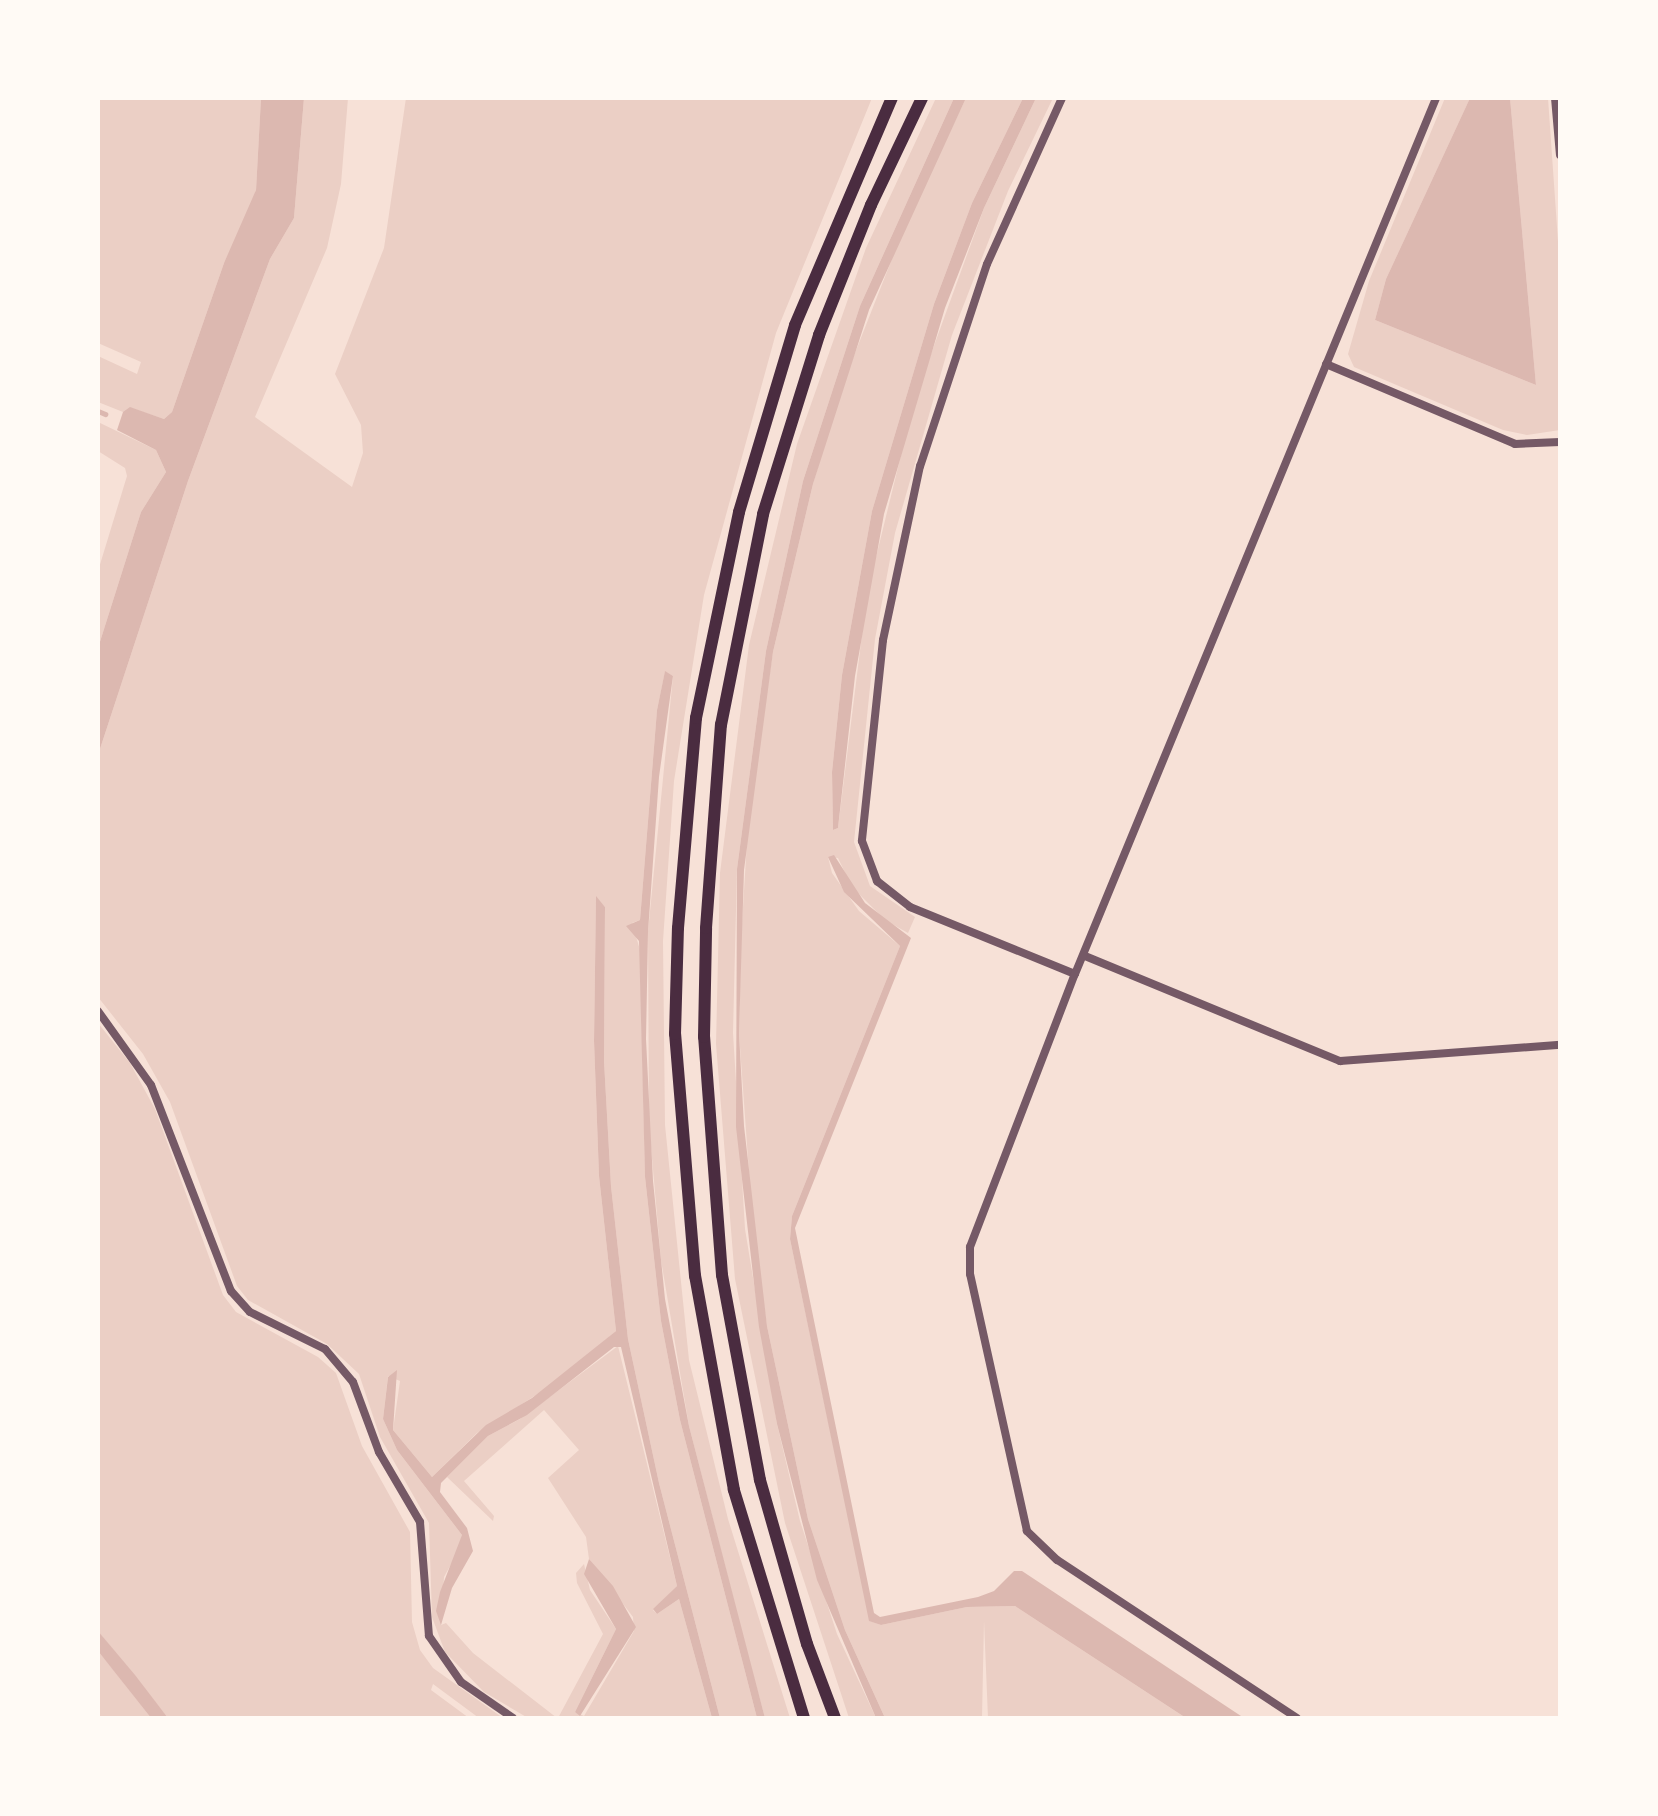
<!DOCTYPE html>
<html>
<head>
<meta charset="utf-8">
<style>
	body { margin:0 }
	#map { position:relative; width:1658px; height:1816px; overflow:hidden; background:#f7e1d7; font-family:Arial,sans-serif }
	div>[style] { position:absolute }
	.green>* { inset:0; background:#ebcfc5 }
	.water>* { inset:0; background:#dcb8b0 }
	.stream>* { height:5px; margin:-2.5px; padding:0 2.5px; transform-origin:2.5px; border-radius:2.5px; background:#dcb8b0 }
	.minor>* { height:8px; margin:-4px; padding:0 4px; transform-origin:4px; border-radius:4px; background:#755966 }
	.trunk>* { height:12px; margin:-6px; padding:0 6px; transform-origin:6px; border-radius:6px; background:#4a2c40 }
	span { translate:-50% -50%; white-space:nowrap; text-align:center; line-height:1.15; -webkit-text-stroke:8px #fffaf5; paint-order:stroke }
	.frame { position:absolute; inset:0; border:100px solid #fffaf5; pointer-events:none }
</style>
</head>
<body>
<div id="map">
	<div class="green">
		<div style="clip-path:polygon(98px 98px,261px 98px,256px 190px,250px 212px,224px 263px,172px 412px,164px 419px,131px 408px,128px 414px,98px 402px,98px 356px,137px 374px,141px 362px,98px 343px)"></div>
		<div style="clip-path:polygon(304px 98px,348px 98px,341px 184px,327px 248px,255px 417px,352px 487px,363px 453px,361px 425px,335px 374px,384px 248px,406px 98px,872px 98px,776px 333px,704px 595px,674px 781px,663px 941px,665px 1125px,689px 1360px,728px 1519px,790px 1718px,765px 1718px,751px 1667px,689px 1426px,661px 1260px,649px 1124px,648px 932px,673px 676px,665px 672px,657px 710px,640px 920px,632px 923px,640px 950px,645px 1177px,661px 1321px,680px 1420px,757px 1718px,720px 1718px,659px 1483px,628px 1339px,611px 1186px,604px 1061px,605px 907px,596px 897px,594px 1041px,599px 1176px,616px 1331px,553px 1384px,477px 1433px,432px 1477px,393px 1430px,400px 1381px,388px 1376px,383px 1419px,397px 1450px,462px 1535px,461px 1546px,444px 1577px,441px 1625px,446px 1623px,473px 1653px,557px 1718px,528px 1718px,484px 1692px,445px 1652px,432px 1617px,429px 1523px,380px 1437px,359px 1374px,327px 1344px,248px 1300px,237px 1286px,170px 1102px,143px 1054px,98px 997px,98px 755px,188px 481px,270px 259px,294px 218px)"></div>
		<div style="clip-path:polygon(936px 98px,954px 98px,860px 306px,803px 481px,766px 651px,737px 869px,733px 1033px,745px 1229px,777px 1424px,800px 1521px,837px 1634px,876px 1718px,849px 1718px,785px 1523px,735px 1279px,716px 1044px,720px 873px,749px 645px,797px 444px,866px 248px)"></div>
		<div style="clip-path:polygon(966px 98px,1023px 98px,972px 203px,934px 304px,872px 511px,842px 675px,832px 772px,833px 830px,838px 828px,867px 594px,915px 398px,984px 208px,1036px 98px,1053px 98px,1008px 191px,952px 335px,895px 533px,875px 639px,854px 842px,870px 886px,915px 917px,908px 933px,885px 920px,852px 887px,838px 858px,828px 857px,832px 873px,859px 911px,900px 946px,792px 1216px,790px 1239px,870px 1621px,881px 1625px,967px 1607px,1015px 1606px,1186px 1718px,988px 1718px,984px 1621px,982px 1718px,885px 1718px,845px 1630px,808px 1519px,767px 1326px,753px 1228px,739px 1033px,741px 940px,749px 809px,773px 652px,813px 484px,842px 386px,903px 231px)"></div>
		<div style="clip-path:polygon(1445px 98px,1470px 98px,1386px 279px,1375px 320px,1536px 385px,1510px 98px,1548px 98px,1560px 270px,1560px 430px,1527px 435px,1503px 430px,1354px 367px,1348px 354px,1369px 281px)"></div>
		<div style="clip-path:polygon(98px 422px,156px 450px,166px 472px,141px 512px,98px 648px,98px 571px,127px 476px,125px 468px,98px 451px)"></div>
		<div style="clip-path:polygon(98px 1023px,130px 1063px,155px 1109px,223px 1295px,236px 1312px,318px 1357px,336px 1373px,362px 1446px,410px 1532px,412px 1622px,420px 1650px,433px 1668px,503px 1718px,479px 1718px,433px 1684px,431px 1690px,469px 1718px,168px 1718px,98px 1631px)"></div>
		<div style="clip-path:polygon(618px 1346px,677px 1586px,653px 1610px,657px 1614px,679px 1599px,712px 1718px,558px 1718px,603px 1634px,577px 1583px,576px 1573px,584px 1564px,590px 1590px,616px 1629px,575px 1712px,584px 1716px,634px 1631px,633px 1617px,589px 1559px,586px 1537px,548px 1478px,579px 1450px,544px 1410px,464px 1481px,494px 1516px,493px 1521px,447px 1477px,488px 1436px,520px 1419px)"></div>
		<div style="clip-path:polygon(98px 1651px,111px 1667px,151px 1718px,98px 1718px)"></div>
	</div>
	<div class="water">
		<div style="clip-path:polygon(261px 98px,304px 98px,294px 218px,270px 259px,188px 481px,98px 755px,98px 648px,141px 512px,166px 472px,156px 450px,117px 430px,123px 412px,130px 407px,164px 419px,172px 412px,224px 263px,256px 190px)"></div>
		<div style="clip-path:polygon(954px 98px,966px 98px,869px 310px,813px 484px,773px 652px,744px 870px,739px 1033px,744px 1126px,767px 1326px,808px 1519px,845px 1630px,885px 1718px,876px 1718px,817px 1580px,777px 1424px,759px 1327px,736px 1127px,737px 869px,766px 651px,803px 481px,860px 306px)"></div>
		<div style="clip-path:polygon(1023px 98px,1036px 98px,984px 208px,945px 308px,884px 514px,855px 676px,838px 828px,833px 830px,832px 772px,842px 675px,872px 511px,934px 304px,972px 203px)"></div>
		<div style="clip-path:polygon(1470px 98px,1510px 98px,1536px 385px,1375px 320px,1386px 279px)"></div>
		<div style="clip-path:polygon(665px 671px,673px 676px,659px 777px,648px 932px,646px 1039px,653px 1181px,665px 1299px,689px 1426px,765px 1718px,757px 1718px,680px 1420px,661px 1321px,645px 1177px,639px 941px,626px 926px,640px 920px,657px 710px)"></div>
		<div style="clip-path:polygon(834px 855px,865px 903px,911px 938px,795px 1228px,874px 1613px,880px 1617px,978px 1597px,994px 1591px,1014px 1571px,1022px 1571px,1244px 1718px,1186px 1718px,1015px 1606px,967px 1607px,881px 1625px,869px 1621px,790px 1239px,792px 1216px,900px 946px,844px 892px,828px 857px)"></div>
		<div style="clip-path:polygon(596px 896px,605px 907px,604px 1061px,611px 1186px,628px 1339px,659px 1483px,720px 1718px,712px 1718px,679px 1599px,657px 1614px,653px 1609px,677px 1586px,621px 1347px,614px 1347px,527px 1415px,488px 1436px,441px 1483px,440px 1492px,467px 1528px,473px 1551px,452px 1588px,441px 1625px,436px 1611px,440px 1592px,462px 1535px,397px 1450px,383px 1419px,388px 1377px,397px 1370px,393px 1430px,432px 1477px,486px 1425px,532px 1398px,616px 1331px,599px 1176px,594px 1041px)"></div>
		<div style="clip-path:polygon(589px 1559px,613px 1586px,636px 1627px,580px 1716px,575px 1712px,616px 1629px,584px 1574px)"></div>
		<div style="clip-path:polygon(98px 1631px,135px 1675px,168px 1718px,151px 1718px,98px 1651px)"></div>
	</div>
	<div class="stream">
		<div style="left:98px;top:411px;width:8px;rotate:23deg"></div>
	</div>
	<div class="minor">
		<div style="left:1062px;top:98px;width:182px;rotate:114.3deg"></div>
		<div style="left:987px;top:264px;width:213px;rotate:108.3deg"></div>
		<div style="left:920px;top:466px;width:178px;rotate:102deg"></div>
		<div style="left:883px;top:640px;width:202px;rotate:96deg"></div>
		<div style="left:862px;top:841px;width:43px;rotate:69.4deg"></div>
		<div style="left:877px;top:881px;width:42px;rotate:38.2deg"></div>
		<div style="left:910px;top:907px;width:178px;rotate:22.1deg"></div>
		<div style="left:1555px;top:98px;width:57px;rotate:85deg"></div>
		<div style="left:1326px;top:364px;width:205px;rotate:22.9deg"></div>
		<div style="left:1515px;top:444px;width:45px;rotate:-2.5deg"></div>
		<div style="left:1085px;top:956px;width:276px;rotate:22.4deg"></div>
		<div style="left:1340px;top:1061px;width:221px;rotate:-4.2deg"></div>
		<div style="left:98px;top:1011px;width:91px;rotate:54.4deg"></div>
		<div style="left:151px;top:1085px;width:221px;rotate:68.8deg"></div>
		<div style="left:231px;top:1291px;width:28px;rotate:48deg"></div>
		<div style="left:250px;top:1312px;width:84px;rotate:26.3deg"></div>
		<div style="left:325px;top:1349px;width:43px;rotate:49.7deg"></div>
		<div style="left:353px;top:1382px;width:75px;rotate:69.6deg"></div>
		<div style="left:379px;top:1452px;width:81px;rotate:59.6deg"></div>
		<div style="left:420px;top:1522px;width:114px;rotate:85.5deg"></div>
		<div style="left:429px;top:1636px;width:56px;rotate:55.2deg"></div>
		<div style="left:461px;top:1682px;width:63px;rotate:34.7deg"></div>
		<div style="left:1297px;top:1718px;width:287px;rotate:-146.6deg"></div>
		<div style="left:1057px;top:1560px;width:42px;rotate:-136deg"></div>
		<div style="left:1027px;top:1531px;width:263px;rotate:-102.5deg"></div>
		<div style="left:970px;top:1274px;width:27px;rotate:-90deg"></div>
		<div style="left:970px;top:1247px;width:292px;rotate:-69deg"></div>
		<div style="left:1075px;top:974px;width:947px;rotate:-67.6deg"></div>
	</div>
	<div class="trunk">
		<div style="left:804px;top:1718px;width:239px;rotate:-107.1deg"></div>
		<div style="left:734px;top:1490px;width:218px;rotate:-100.3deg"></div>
		<div style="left:695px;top:1276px;width:243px;rotate:-94.7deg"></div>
		<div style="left:675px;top:1034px;width:106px;rotate:-88.4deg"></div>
		<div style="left:678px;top:928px;width:211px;rotate:-85.1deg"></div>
		<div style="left:696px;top:718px;width:210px;rotate:-78.2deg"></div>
		<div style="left:739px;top:512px;width:195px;rotate:-73.3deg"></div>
		<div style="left:795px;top:325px;width:247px;rotate:-66.9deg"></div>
		<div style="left:835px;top:1718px;width:79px;rotate:-110.7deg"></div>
		<div style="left:807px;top:1644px;width:171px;rotate:-106deg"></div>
		<div style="left:760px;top:1480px;width:208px;rotate:-100.5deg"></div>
		<div style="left:722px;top:1275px;width:239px;rotate:-94.3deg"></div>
		<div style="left:704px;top:1037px;width:109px;rotate:-88.9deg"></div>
		<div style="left:706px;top:928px;width:204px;rotate:-85.8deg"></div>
		<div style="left:721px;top:725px;width:215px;rotate:-78.7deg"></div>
		<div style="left:763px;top:514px;width:188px;rotate:-72.6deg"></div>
		<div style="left:819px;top:335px;width:140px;rotate:-68.2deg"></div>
		<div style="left:871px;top:205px;width:119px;rotate:-64.5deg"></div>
	</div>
	<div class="frame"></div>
</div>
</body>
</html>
